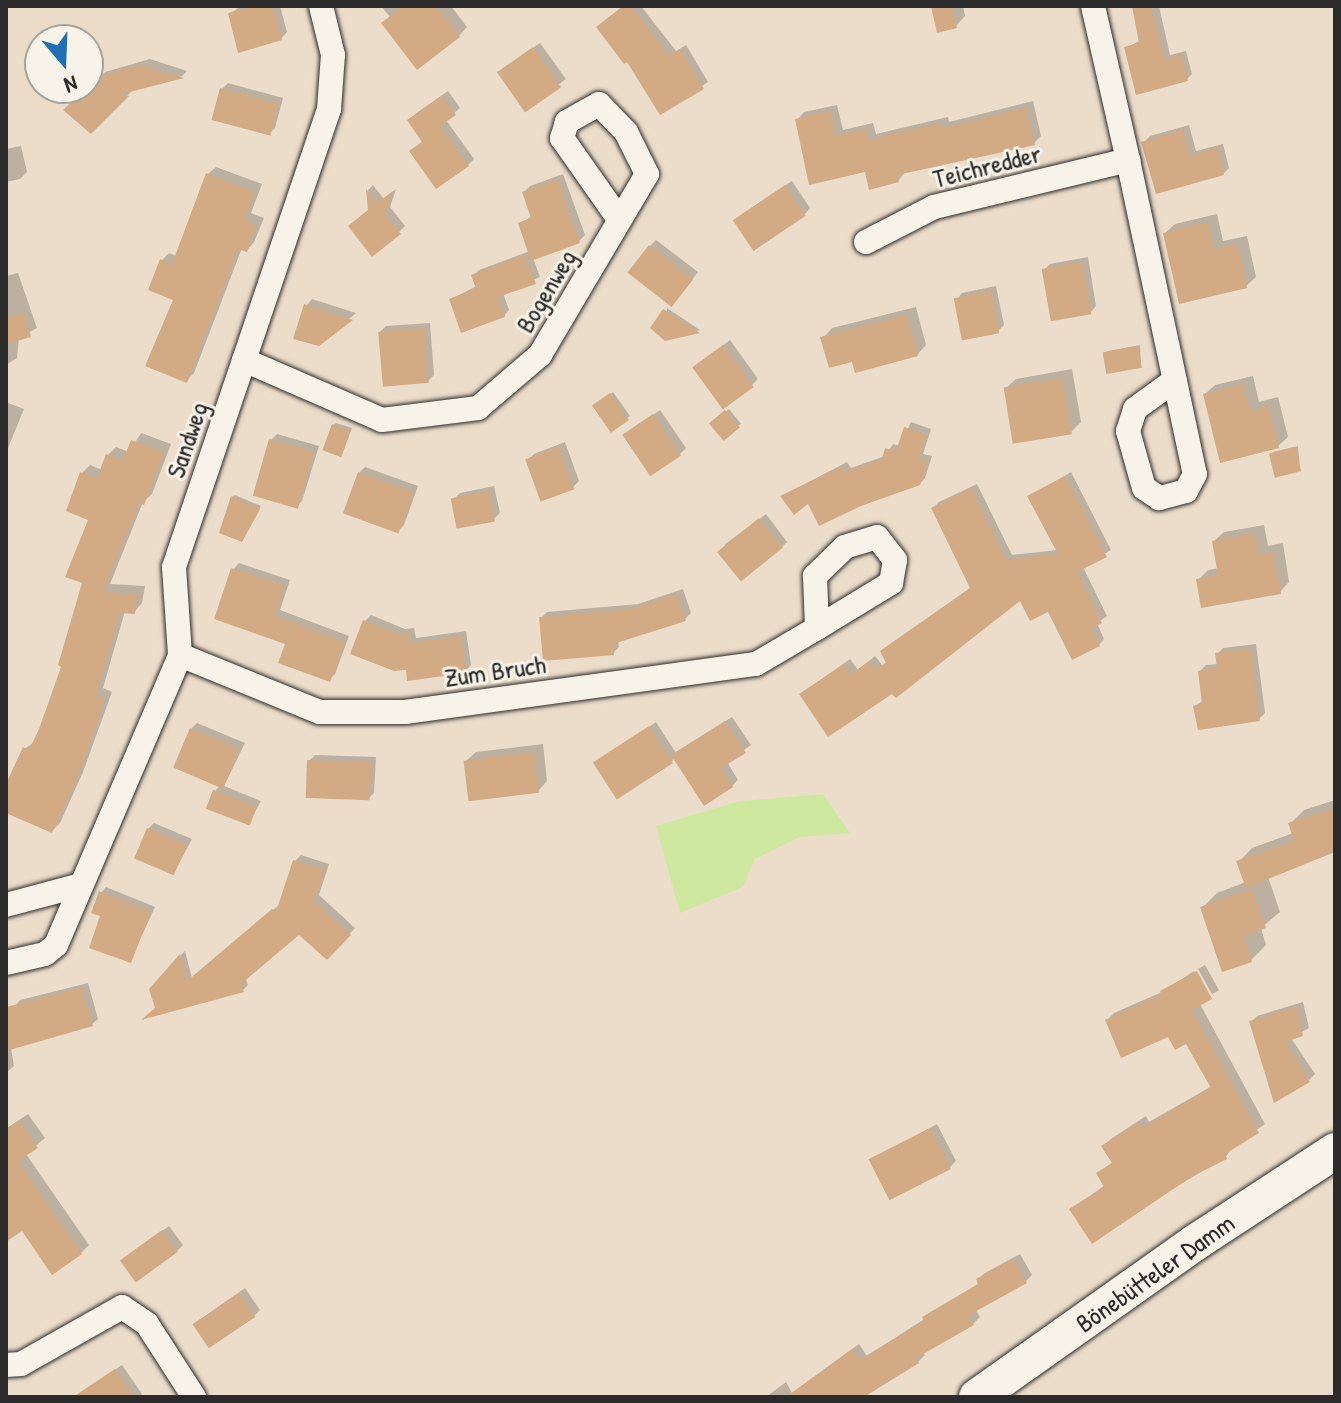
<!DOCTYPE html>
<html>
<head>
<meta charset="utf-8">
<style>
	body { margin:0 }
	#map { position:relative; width:1341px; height:1403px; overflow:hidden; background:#ecddca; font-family:"Patrick Hand",sans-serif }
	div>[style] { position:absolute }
	.green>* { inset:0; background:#cee99f }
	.shadow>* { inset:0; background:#0003; transform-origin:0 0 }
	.building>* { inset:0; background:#d2aa84; transform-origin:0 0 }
	.roads { filter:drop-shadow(0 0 2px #2b2b2b) drop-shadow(0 0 2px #2b2b2b) }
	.street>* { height:24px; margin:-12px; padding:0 12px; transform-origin:12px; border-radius:12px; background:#f7f3e8 }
	.secondary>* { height:36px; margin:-18px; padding:0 18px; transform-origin:18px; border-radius:18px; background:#f7f3e8 }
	span { translate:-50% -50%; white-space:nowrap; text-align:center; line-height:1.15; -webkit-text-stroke:6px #f7f3e8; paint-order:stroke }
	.street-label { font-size:26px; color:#2b2b2b }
	.frame { position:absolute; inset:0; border:8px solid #2b2b2b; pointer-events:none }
	.north { position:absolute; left:24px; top:24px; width:80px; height:80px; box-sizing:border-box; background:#f7f3e8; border:2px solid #a5a39c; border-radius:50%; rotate:161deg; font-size:22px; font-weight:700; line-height:32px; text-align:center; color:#2b2b2b }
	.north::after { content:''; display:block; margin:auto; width:28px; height:36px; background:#1f6fb2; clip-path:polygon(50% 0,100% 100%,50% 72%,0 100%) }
</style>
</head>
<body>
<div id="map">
	<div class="green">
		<div style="clip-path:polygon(823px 794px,850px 833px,800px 837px,755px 859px,743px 887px,680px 913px,656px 826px,740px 801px)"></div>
	</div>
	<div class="shadow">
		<div style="clip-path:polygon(241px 6px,280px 6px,287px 32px,281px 39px,230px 14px)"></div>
		<div style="clip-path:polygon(381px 6px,451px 6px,467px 27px,459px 36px,390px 17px)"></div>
		<div style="clip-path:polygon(624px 6px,641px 6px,676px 51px,686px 45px,708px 82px,661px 113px)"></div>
		<div style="clip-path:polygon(933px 6px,963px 6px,965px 16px,956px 26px)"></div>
		<div style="clip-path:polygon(1134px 6px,1159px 6px,1170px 55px,1186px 51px,1192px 74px,1187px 79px,1126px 48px,1141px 40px)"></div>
		<div style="clip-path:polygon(540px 43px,566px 79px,526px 109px,506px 67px)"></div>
		<div style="clip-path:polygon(150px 59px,187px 71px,182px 76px,134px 89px,91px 131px,66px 110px,105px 72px)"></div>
		<div style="clip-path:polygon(228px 83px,283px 98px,275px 128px,269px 134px,222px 89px)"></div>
		<div style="clip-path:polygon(448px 91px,460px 108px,446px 120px,474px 159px,468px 165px,418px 145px,424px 141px,415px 114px)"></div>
		<div style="clip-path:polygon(1033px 101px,1041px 136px,1034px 143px,905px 172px,898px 181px,866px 170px,797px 120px,804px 112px,837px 105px,843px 130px,873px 123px,876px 134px,948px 117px,949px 122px)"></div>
		<div style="clip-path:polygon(1189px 125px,1196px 151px,1223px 144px,1229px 168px,1223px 174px,1144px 142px,1150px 136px)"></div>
		<div style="clip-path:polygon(21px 146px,27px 172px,20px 179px,6px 182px,6px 149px)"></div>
		<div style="clip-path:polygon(216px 167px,262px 184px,251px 213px,264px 218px,254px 242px,247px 250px,242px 248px,194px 373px,186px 381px,176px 299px,162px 260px,169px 253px,177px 256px,208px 174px)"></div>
		<div style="clip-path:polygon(563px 174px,585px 235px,579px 241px,533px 258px,540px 277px,503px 293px,509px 310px,504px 316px,451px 299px,477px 286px,473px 276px,479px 270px,530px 251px,520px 224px,532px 216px,524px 192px,530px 186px)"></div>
		<div style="clip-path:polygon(792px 181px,810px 208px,805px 214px,742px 214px)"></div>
		<div style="clip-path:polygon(373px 185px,384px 199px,396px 189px,390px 207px,405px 226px,399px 232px,370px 210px,368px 190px)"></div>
		<div style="clip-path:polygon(1217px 214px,1223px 241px,1247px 236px,1256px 277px,1246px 286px,1165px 233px,1175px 224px)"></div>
		<div style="clip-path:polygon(656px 240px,698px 272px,678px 298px,650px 246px)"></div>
		<div style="clip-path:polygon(1088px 257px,1096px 306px,1090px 313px,1044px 270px,1050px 264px)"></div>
		<div style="clip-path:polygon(18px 273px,37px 328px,19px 338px,17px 358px,6px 365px,6px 276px)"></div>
		<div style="clip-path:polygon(996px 286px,1004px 325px,998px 331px,956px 300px,962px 293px)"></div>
		<div style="clip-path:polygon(312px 299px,356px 313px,318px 344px,306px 306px)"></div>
		<div style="clip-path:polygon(916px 307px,926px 345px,917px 355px,823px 338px,832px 328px)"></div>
		<div style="clip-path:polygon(667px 308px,700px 330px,666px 339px)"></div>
		<div style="clip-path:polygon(430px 323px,434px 375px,428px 381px,380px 332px,386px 326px)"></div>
		<div style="clip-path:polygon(730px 340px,758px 379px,752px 385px,701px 362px)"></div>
		<div style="clip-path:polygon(1140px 345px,1141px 366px,1106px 353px,1108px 351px)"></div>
		<div style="clip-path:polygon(1072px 369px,1081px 422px,1071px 432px,1006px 388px,1016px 379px)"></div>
		<div style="clip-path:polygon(1253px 376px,1259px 402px,1278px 397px,1288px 437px,1278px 446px,1205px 394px,1215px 385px)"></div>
		<div style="clip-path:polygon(613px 392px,630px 416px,627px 418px,597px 404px)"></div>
		<div style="clip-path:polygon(6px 402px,24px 409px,6px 453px)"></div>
		<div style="left:729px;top:409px;width:19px;height:23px;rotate:51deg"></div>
		<div style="clip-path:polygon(660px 410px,686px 448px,680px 454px,630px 430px)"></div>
		<div style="clip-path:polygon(911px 422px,931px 429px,923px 454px,932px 456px,925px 478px,919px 484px,809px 501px,782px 496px,847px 462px,851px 468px,885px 456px,893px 444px,900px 446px)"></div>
		<div style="clip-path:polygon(336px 423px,352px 428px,342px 454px,333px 425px)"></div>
		<div style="clip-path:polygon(141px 433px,171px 444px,152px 494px,143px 502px,110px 584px,145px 586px,142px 603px,134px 612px,125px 611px,103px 688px,112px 692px,83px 772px,60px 823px,52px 831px,6px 810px,6px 789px,24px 749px,35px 742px,64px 666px,84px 582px,91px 519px,82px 473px,90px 465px,102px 470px,108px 455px,116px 447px,129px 452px)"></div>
		<div style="clip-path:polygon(277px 434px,319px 446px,302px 501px,296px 507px,271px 440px)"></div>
		<div style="clip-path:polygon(565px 442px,579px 481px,573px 487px,528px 460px,534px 454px)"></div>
		<div style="clip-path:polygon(1298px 446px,1300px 470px,1271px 454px,1273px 452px)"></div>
		<div style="clip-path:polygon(365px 467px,418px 486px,404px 525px,398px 531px,359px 473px)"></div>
		<div style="clip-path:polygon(1071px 472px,1111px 550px,1083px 567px,1107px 616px,1097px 623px,1104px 639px,1099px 645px,1049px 609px,1021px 598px,893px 691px,801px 694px,850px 659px,858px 670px,875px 656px,882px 665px,888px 662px,972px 587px,933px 508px,939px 502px,977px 484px,1012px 555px,1058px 550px,1030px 496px)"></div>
		<div style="clip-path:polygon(494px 486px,500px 513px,494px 519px,454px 499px,460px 493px)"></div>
		<div style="clip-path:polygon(235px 495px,261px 506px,242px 540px,232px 497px)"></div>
		<div style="clip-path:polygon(766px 514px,787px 542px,782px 547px,724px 545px)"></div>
		<div style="clip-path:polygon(1264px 525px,1268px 546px,1283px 543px,1289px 582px,1280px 592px,1198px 580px,1208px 570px,1219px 568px,1214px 541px,1224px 532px)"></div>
		<div style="clip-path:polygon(239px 563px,290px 580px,280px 610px,349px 636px,335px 674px,329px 680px,288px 642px,233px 570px)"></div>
		<div style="clip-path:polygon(683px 589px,691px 613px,685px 619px,618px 640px,619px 647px,613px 653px,541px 618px,547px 612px,638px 604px)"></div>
		<div style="clip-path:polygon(371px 615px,405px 629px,414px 628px,416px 638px,466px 631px,471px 665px,465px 671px,365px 621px)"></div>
		<div style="clip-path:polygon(1256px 644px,1265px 713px,1259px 719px,1195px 706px,1204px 700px,1200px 671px,1206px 665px,1218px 664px,1217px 654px,1223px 648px)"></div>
		<div style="clip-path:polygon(732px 717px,751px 745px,727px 762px,738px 780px,732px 786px,675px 758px,672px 761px,596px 763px,656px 722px,676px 753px)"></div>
		<div style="clip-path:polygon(197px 723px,245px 743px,224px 786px,261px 801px,249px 823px,215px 791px,220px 786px,191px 729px)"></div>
		<div style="clip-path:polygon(543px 744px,547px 781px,538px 791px,466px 761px,476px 752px)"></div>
		<div style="clip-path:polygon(315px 755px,376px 757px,374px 793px,368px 799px,309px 761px)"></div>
		<div style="clip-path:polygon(1335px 800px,1335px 851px,1268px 877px,1280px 912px,1261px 928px,1266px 945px,1251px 960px,1202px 908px,1217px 893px,1246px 882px,1239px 862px,1252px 848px,1293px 833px,1290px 824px,1304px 810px)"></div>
		<div style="clip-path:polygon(154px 823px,192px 839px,174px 873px,148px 829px)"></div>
		<div style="clip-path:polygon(301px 855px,329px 864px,319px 895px,355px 928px,327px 958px,299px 932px,245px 977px,248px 985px,243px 990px,157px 1008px,152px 989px,181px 955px,185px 951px,192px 978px,279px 905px,295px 861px)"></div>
		<div style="clip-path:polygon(106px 887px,155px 907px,130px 961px,103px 915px,101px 893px)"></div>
		<div style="left:1205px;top:965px;width:29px;height:8px;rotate:61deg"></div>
		<div style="clip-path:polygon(1194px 971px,1209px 998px,1200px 1004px,1265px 1124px,1232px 1147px,1226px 1157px,1134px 1212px,1072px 1209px,1105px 1185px,1098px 1174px,1114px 1161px,1104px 1146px,1111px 1139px,1146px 1116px,1149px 1122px,1212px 1086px,1187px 1041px,1107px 1020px,1114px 1013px,1162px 992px)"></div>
		<div style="clip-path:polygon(88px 983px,98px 1019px,92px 1024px,11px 1048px,14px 1066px,6px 1073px,6px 1020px,15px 1006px,20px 1000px)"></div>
		<div style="clip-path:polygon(1303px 1002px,1309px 1028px,1291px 1038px,1315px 1074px,1309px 1080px,1251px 1022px,1257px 1016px)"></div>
		<div style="clip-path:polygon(28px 1114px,45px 1138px,26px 1154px,89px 1245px,81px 1253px,23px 1228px,6px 1239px,6px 1129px)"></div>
		<div style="clip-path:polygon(937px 1124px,956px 1161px,950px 1167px,871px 1160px)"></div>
		<div style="clip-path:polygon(169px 1226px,183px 1245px,177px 1251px,129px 1254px)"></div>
		<div style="clip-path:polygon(1020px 1254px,1032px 1275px,1025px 1282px,975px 1309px,980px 1317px,973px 1324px,923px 1352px,925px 1355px,918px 1362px,869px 1392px,866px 1397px,766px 1397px,786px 1382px,792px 1393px,859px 1344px,867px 1356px,980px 1283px,978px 1279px,985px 1273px)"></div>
		<div style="clip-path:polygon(245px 1288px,260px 1310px,254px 1316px,195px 1323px)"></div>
		<div style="clip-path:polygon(122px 1365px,142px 1394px,139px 1397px,75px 1397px)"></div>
	</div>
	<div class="building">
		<div style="clip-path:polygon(252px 6px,273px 6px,282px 40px,238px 53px,228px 13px)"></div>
		<div style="clip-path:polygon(404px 6px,436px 6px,460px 37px,417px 70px,381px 23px)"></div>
		<div style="clip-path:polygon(623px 6px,631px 6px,669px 56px,680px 49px,704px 89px,660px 115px,627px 62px,624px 64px,596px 27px)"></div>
		<div style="clip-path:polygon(931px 6px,951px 6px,957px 28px,937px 33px)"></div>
		<div style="clip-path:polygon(1132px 6px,1150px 6px,1165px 59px,1181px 55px,1188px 81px,1136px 95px,1124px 47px,1139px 43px)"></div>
		<div style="left:533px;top:47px;width:49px;height:44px;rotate:55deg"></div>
		<div style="clip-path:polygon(144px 64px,145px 67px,184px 78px,122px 94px,129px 96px,91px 134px,63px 110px,97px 77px)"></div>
		<div style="left:220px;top:88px;width:61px;height:33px;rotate:15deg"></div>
		<div style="clip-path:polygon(442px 96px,456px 115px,440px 126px,469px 166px,436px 189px,409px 151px,422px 142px,407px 120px)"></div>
		<div style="clip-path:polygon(1026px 108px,1035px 145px,897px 175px,899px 182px,869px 190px,865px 172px,809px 185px,795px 119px,830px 111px,836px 136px,866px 129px,868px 140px,940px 123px,942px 128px)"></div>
		<div style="clip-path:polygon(1183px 130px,1190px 156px,1217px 148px,1224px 175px,1156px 194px,1141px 142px)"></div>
		<div style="clip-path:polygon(206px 173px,255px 192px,245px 221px,257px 225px,247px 252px,238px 249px,187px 383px,145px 366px,173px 300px,148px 290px,160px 259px,172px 264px)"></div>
		<div style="clip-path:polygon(557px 179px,580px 243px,531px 261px,518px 223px,531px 218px,522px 192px)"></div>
		<div style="left:785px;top:185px;width:37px;height:63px;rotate:56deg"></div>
		<div style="clip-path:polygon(366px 189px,377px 203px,393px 191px,385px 214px,401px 234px,372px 257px,348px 226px,368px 210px)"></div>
		<div style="clip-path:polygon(1208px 222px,1214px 249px,1237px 244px,1247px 288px,1179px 304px,1163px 233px)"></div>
		<div style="left:649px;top:245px;width:56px;height:35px;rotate:38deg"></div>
		<div style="clip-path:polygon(525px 255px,536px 284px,498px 297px,505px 317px,461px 333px,449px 299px,476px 289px,471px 275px)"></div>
		<div style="left:1082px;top:262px;width:53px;height:41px;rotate:80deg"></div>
		<div style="left:991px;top:291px;width:43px;height:38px;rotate:79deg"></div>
		<div style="clip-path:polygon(304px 304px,353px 320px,319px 346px,293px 339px)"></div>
		<div style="clip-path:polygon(663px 309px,700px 333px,665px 341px,650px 328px)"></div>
		<div style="clip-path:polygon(24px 313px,31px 337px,6px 344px,6px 319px)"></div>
		<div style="clip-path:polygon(907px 315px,918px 356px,855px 373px,852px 362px,829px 368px,820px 337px)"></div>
		<div style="left:424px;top:328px;width:55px;height:46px;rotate:85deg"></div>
		<div style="left:723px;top:345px;width:52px;height:38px;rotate:54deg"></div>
		<div style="left:1138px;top:346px;width:22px;height:36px;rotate:80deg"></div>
		<div style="left:1063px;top:378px;width:57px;height:60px;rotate:81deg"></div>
		<div style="clip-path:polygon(1243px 384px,1250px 411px,1269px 406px,1279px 448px,1220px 463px,1203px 394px)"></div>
		<div style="left:610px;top:393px;width:33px;height:22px;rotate:55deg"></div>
		<div style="left:725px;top:410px;width:23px;height:21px;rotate:50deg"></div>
		<div style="left:653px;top:414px;width:50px;height:37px;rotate:56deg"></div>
		<div style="left:332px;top:424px;width:20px;height:28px;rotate:20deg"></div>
		<div style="clip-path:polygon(904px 427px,927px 435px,919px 459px,928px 462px,920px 485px,861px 506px,819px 526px,808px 504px,794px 515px,780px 496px,842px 466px,845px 472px,882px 459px,885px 448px,896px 451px)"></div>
		<div style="left:269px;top:439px;width:47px;height:59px;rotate:16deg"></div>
		<div style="clip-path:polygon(131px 440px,164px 452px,144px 505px,139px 503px,103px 592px,138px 594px,135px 614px,120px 613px,96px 696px,105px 700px,76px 782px,52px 833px,6px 813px,6px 784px,23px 747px,29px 750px,39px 729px,61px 667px,58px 665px,82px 583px,65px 577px,88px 520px,66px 511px,80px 472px,97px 478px,106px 454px,123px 460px)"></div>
		<div style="left:559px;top:447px;width:45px;height:36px;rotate:70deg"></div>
		<div style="left:1295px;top:447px;width:25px;height:27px;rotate:76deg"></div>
		<div style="left:358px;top:472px;width:59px;height:44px;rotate:20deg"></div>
		<div style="clip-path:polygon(1065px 476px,1107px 557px,1077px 572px,1102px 623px,1091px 629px,1100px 646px,1072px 660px,1048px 612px,1030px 621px,1020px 601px,896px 698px,892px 694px,828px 737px,799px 694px,844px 664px,851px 674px,869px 661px,875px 669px,886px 663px,880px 651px,970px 588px,931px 508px,971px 488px,1006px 560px,1058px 554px,1027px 496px)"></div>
		<div style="left:489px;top:491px;width:31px;height:39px;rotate:79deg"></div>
		<div style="clip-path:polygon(231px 496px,260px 509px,242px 542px,219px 533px)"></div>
		<div style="left:759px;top:518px;width:38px;height:54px;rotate:51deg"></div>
		<div style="clip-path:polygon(1255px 533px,1258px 555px,1274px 552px,1281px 594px,1201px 608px,1196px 579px,1218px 575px,1212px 541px)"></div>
		<div style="clip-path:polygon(231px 568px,285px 586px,275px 616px,345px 642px,330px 682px,278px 663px,285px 644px,214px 619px)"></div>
		<div style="clip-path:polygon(677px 594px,686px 621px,613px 644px,614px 655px,543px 661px,539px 617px,630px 609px)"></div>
		<div style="clip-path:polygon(363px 620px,398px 634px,408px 633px,410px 643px,461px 636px,466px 673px,407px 681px,406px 670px,394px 671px,350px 654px)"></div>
		<div style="clip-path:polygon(1251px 649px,1260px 721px,1198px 730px,1193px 706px,1202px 704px,1198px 671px,1217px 668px,1215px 653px)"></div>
		<div style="clip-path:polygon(725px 721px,746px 753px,721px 768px,733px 787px,704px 806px,671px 755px)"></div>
		<div style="left:649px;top:726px;width:44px;height:67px;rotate:57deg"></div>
		<div style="left:190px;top:728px;width:54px;height:43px;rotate:23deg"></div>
		<div style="left:534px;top:752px;width:41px;height:71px;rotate:83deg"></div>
		<div style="left:307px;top:760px;width:64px;height:38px;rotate:2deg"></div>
		<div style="left:213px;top:790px;width:47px;height:20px;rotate:21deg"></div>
		<div style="clip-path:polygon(1335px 808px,1335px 852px,1246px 888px,1236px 861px,1294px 841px,1288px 823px)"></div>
		<div style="left:147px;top:828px;width:43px;height:33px;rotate:23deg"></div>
		<div style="clip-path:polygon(293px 860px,325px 870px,314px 902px,351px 935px,327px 960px,299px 935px,241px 984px,244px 992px,141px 1020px,155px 1008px,149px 989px,180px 954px,187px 981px,272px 909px,276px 912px)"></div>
		<div style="clip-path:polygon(1252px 889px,1266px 928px,1244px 936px,1252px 962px,1222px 972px,1200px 907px)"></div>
		<div style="clip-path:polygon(99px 891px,151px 912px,131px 963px,89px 948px,100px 916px,91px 913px)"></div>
		<div style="clip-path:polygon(1197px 971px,1212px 999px,1192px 1010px,1259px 1133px,1225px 1154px,1227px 1159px,1191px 1177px,1092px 1244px,1069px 1209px,1104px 1187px,1096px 1173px,1112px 1163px,1101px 1146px,1138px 1122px,1141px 1128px,1211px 1088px,1186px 1044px,1175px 1050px,1168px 1037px,1121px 1058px,1105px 1020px,1161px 995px,1160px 991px)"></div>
		<div style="clip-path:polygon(82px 988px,93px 1026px,6px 1051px,6px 1007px)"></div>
		<div style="clip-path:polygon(1297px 1007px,1303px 1036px,1285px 1042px,1310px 1082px,1274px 1103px,1249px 1021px)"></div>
		<div style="clip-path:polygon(19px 1120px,38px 1148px,18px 1161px,82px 1254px,52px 1275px,22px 1231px,6px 1242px,6px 1129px)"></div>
		<div style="left:930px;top:1128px;width:46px;height:69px;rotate:63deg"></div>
		<div style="left:162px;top:1230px;width:27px;height:52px;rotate:54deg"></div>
		<div style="clip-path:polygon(1013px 1259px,1027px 1283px,969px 1315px,974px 1325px,916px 1358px,919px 1363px,864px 1397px,786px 1397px,852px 1349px,859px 1360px,924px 1321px,922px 1317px,978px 1284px,976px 1279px)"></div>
		<div style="left:239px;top:1293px;width:29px;height:56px;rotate:56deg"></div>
		<div style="clip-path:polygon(115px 1369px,134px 1397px,73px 1397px)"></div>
	</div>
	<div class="roads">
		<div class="street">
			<div style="left:1093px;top:6px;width:158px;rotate:77.2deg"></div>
			<div style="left:1128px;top:160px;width:321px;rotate:78deg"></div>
			<div style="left:1195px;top:474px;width:19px;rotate:118deg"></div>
			<div style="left:1186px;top:491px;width:28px;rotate:165deg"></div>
			<div style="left:1159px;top:498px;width:18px;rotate:-146deg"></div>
			<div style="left:1144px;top:488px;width:59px;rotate:-105.7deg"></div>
			<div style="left:1128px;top:431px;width:23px;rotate:-72deg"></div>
			<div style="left:1135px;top:409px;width:49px;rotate:-35.9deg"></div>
			<div style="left:866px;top:242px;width:76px;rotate:-27.2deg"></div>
			<div style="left:934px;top:207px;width:200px;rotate:-13.6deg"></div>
			<div style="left:244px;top:360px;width:150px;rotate:23.5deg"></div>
			<div style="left:382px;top:420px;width:97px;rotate:-7.1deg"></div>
			<div style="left:478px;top:408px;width:82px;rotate:-40.5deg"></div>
			<div style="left:540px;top:355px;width:210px;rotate:-59.4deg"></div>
			<div style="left:647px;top:174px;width:47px;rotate:-116.6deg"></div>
			<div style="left:626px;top:132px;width:39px;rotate:-134deg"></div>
			<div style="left:599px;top:104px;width:37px;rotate:151deg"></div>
			<div style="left:567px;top:122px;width:17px;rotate:107deg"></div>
			<div style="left:562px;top:138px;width:99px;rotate:54.9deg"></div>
			<div style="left:180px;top:655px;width:151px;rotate:22.2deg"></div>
			<div style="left:320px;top:712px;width:85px"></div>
			<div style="left:405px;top:712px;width:354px;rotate:-7.8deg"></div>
			<div style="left:756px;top:664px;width:71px;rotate:-30.5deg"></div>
			<div style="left:817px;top:628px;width:87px;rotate:-31.3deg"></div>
			<div style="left:891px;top:583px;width:23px;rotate:-80deg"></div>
			<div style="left:895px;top:560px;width:29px;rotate:-128deg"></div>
			<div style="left:877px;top:537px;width:34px;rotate:163deg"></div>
			<div style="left:845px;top:547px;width:42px;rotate:136deg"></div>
			<div style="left:815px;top:576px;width:52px;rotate:87.8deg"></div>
			<div style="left:6px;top:905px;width:78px;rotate:-14.9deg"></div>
			<div style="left:6px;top:963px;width:40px;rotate:-13deg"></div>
			<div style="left:45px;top:954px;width:14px;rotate:-39deg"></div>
			<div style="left:56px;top:945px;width:315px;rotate:-66.8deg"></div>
			<div style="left:180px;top:655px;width:88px;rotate:-93.9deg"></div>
			<div style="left:174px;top:567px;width:484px;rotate:-71.3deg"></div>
			<div style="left:329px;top:109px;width:54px;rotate:-85.8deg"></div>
			<div style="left:333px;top:55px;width:50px;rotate:-103.8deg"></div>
			<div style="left:6px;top:1365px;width:15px;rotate:-4deg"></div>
			<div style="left:21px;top:1364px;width:116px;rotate:-29.4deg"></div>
			<div style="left:122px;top:1307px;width:30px;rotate:34deg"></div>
			<div style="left:147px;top:1324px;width:87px;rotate:57.2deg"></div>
		</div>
		<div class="secondary">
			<div style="left:977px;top:1397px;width:268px;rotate:-35.3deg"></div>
			<div style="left:1196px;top:1242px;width:166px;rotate:-33.2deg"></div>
		</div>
	</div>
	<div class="street-label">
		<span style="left:987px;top:166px;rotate:-14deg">Teichredder</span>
		<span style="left:546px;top:291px;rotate:-59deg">Bogenweg</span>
		<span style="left:187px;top:440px;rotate:-71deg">Sandweg</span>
		<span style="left:495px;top:671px;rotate:-8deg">Zum Bruch</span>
		<span style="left:1155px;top:1273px;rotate:-35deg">Bönebütteler Damm</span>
	</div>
	<div class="frame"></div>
	<div class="north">N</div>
</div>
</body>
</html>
